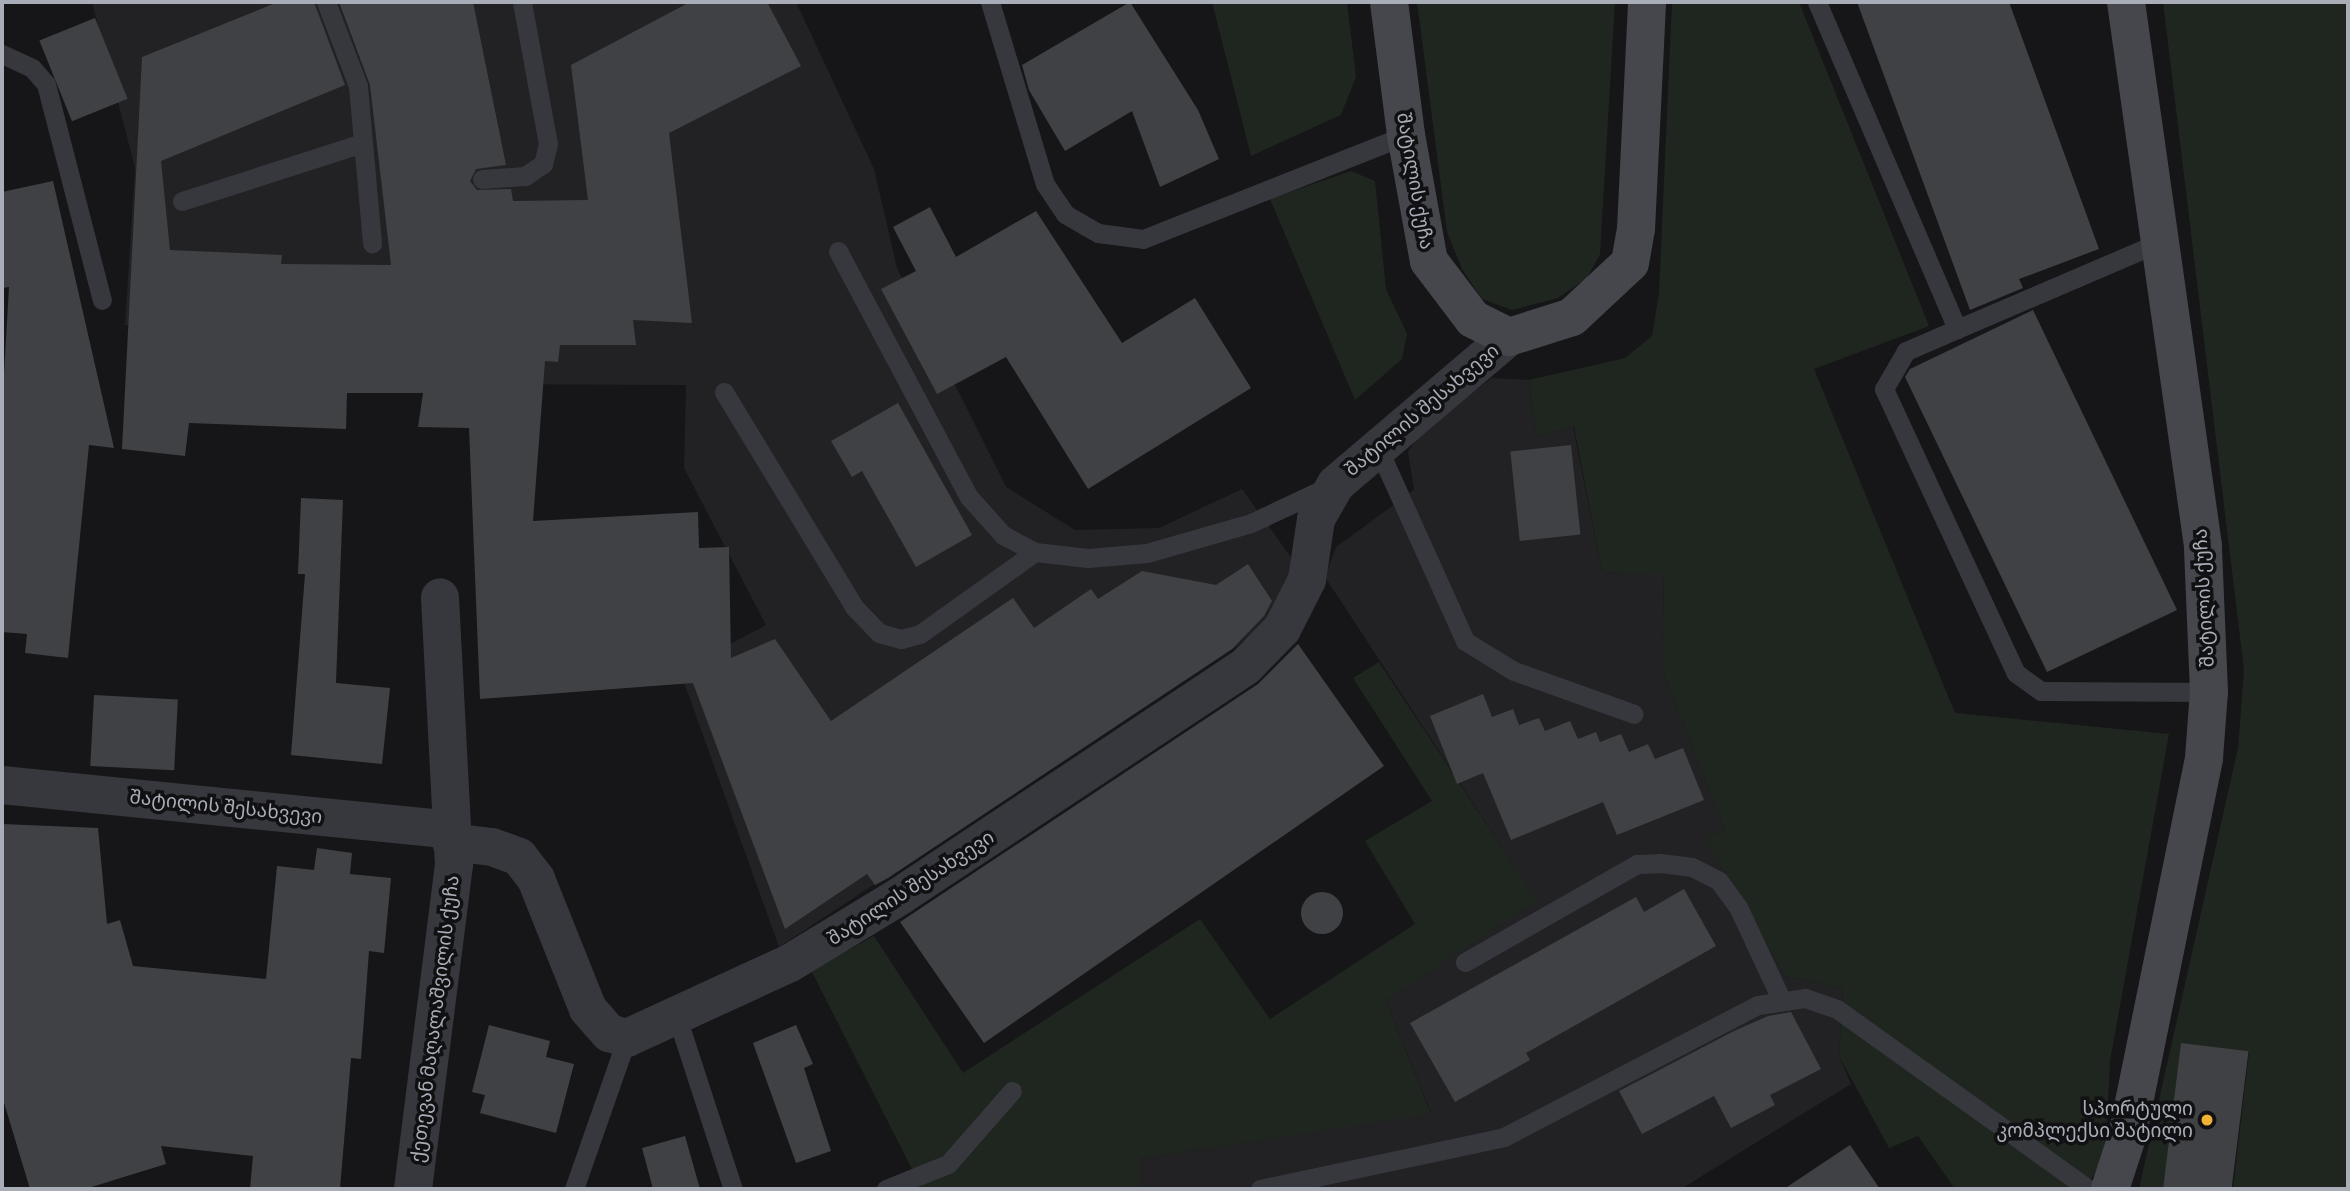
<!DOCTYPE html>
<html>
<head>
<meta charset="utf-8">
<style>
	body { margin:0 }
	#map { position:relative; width:2350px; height:1191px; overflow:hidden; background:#161618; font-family:Manrope,"Noto Sans Georgian",sans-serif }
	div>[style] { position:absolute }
	.built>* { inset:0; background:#222225 }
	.green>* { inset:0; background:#1e261f }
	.building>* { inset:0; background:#404145; transform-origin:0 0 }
	.round { border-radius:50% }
	.lane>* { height:19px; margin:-9.5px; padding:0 9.5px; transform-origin:9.5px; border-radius:9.5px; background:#37383d }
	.street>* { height:38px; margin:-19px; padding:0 19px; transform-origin:19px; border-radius:19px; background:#37383d }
	.secondary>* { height:38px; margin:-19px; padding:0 19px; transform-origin:19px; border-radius:19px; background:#45474d }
	.dots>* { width:19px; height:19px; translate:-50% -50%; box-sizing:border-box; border:4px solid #111113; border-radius:50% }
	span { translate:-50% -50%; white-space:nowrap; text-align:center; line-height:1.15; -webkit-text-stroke:7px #111113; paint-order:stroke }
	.street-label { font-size:19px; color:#a8adb8 }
	.poi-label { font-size:19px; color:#a8adb8 }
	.right { translate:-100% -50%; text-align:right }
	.frame { position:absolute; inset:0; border:4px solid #a8adb8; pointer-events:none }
</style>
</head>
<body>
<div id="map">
	<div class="built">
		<div style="clip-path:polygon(92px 2px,796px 2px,874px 169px,897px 268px,1006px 487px,1075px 530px,1159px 528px,1242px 489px,1298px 567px,1284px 606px,1236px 647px,779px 947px,680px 671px,766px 625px,684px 468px,686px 385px,459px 384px,462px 324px,125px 325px,135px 168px)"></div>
		<div style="clip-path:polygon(1492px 378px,1529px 380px,1536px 436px,1573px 427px,1602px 572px,1664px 574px,1662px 670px,1725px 830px,1706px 838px,1785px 976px,1843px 989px,1839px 1056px,1851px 1084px,1681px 1189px,1139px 1189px,1139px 1159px,1431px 1113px,1386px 1001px,1536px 899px,1325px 577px,1336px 547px,1414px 490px,1408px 452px,1423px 429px)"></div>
	</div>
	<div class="green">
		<div style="clip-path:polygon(1212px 2px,1347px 2px,1356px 77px,1341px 115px,1251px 156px)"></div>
		<div style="clip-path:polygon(1417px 2px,1615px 2px,1600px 254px,1587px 278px,1558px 298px,1512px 310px,1482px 299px,1462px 269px,1447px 232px)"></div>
		<div style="clip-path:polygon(1672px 2px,1799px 2px,1929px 326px,1814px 369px,1955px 713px,2169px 734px,2110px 1061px,2105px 1157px,2085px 1189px,1955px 1189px,1918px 1136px,1889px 1148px,1839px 1056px,1843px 989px,1785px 976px,1705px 838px,1725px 830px,1662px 670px,1664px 575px,1602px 572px,1574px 427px,1536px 436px,1529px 380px,1625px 358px,1652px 336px,1659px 293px)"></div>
		<div style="clip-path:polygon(2163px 2px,2348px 2px,2348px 1189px,2233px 1189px,2249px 1052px,2181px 1044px,2165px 1189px,2139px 1189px,2238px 748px,2244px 670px)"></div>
		<div style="clip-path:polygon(1351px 171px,1375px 181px,1386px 289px,1407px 334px,1402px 359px,1355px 400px,1270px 199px)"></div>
		<div style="clip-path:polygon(1379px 662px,1537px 900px,1386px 1001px,1431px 1114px,1139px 1159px,1139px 1189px,922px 1189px,811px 970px,874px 936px,963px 1073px,1200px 919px,1270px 1019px,1415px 924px,1365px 841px,1432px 801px,1353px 678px)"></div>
	</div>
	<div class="building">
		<div style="clip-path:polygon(278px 2px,314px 2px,345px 85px,161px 161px,170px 250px,282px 255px,281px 264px,391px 265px,370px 85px,339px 2px,473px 2px,506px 165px,476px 169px,470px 181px,477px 190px,511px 189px,513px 201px,588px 200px,571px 65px,690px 2px,767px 2px,801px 66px,669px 133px,692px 323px,633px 320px,636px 345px,560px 345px,558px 362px,545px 361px,533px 521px,698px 512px,699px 548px,729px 547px,731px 658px,775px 639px,831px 721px,1013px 598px,1034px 628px,1091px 589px,1098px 599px,1142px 571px,1216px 585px,1248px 564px,1272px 601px,1264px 616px,1232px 649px,888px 878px,875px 885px,867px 874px,785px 929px,693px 683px,480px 699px,469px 428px,418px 427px,423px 393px,347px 393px,346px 429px,189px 423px,185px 456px,122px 449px,142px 57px)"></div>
		<div style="clip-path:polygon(1130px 2px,1198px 110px,1219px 159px,1160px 187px,1132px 111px,1065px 151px,1029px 90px,1022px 65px)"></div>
		<div style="clip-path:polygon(1857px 2px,2009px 2px,2099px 249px,2019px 279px,2023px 288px,1970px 310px)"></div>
		<div style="left:95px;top:18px;width:87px;height:60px;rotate:68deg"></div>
		<div style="clip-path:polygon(53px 181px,114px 448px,89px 445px,68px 658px,25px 653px,27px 634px,2px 632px,2px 408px,9px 287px,2px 288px,2px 192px)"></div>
		<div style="clip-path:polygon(930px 207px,956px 257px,1036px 211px,1122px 343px,1195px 298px,1251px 388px,1088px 489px,1006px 357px,937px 394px,881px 289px,916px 271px,893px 227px)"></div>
		<div style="clip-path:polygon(2033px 310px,2177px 610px,2047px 672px,1905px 377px,1910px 369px)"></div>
		<div style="clip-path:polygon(898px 403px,972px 535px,916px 567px,862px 471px,852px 477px,831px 441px)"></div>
		<div style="left:1571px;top:445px;width:90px;height:61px;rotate:84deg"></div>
		<div style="clip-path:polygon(301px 498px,343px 500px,336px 683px,390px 688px,382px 764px,291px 755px,305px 574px,298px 574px)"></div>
		<div style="clip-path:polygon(1298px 644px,1384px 766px,984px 1043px,900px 922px,1258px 684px)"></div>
		<div style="clip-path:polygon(1483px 694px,1492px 717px,1513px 709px,1519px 725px,1539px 718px,1545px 731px,1570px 721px,1578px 739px,1596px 732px,1600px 742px,1621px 734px,1629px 752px,1648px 744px,1655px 759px,1683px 748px,1704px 800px,1617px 835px,1603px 802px,1511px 840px,1483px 773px,1457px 784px,1430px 716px)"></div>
		<div style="left:94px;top:695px;width:84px;height:71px;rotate:3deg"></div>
		<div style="clip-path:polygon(2px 824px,98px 828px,107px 924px,120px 920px,133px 966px,266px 979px,277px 866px,314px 870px,317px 848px,352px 853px,350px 874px,391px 878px,384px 953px,369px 951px,361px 1059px,351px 1058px,340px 1189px,250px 1189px,253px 1156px,161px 1146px,166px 1164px,85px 1189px,30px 1189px,2px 1096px)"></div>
		<div style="clip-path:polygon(1684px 889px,1716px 946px,1526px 1053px,1530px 1060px,1455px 1102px,1410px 1023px,1636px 897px,1644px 912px)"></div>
		<div class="round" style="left:1301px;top:892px;width:42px;height:42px"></div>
		<div style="clip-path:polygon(1791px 1012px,1821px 1069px,1770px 1095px,1775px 1105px,1731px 1128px,1714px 1096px,1642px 1134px,1619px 1091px,1734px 1031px,1768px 1016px)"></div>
		<div style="clip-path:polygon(489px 1025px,550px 1041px,546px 1057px,574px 1064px,556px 1133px,480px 1113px,485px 1095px,472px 1092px)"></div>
		<div style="clip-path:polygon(796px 1025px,813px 1064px,804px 1068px,831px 1151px,796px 1163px,753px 1043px)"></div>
		<div style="left:2181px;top:1043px;width:68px;height:147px;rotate:7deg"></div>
		<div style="clip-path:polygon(685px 1136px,700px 1189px,653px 1189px,642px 1148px)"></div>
		<div style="clip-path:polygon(1850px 1145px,1880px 1189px,1784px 1189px)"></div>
	</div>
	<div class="lane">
		<div style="left:326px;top:2px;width:90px;rotate:69.1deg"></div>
		<div style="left:358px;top:86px;width:158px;rotate:84.9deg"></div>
		<div style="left:990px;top:2px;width:190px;rotate:73.2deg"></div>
		<div style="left:1045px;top:184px;width:36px;rotate:56deg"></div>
		<div style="left:1065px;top:214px;width:38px;rotate:30deg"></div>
		<div style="left:1098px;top:233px;width:45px;rotate:7.6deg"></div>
		<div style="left:1143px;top:239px;width:283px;rotate:-21.6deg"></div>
		<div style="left:1817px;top:2px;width:356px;rotate:66.8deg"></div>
		<div style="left:1957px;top:329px;width:221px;rotate:-23.2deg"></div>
		<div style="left:2px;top:54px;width:33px;rotate:25deg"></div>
		<div style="left:32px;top:68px;width:21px;rotate:49deg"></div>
		<div style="left:46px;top:84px;width:223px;rotate:75.5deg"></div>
		<div style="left:482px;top:179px;width:43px;rotate:-4deg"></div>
		<div style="left:525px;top:176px;width:22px;rotate:-34deg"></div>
		<div style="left:543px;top:164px;width:21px;rotate:-76deg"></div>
		<div style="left:548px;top:144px;width:144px;rotate:-100.4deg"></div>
		<div style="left:182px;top:201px;width:190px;rotate:-17.8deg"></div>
		<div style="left:838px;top:251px;width:279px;rotate:62deg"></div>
		<div style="left:969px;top:497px;width:51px;rotate:48.2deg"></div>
		<div style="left:1003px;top:535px;width:36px;rotate:28deg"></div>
		<div style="left:1035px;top:552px;width:53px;rotate:6.5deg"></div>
		<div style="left:1088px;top:558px;width:59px;rotate:-4.8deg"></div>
		<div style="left:1147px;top:553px;width:108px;rotate:-16.1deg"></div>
		<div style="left:1251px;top:523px;width:85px;rotate:-25.1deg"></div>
		<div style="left:1957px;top:329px;width:56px;rotate:156.7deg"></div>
		<div style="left:1906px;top:351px;width:44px;rotate:120.1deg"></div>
		<div style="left:1884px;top:389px;width:313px;rotate:65.1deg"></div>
		<div style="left:2016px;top:673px;width:31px;rotate:36deg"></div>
		<div style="left:2041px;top:691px;width:168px;rotate:0.3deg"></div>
		<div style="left:724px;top:392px;width:253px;rotate:58.8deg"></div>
		<div style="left:855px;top:608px;width:35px;rotate:46deg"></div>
		<div style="left:879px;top:633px;width:23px;rotate:15deg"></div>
		<div style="left:901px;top:639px;width:20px;rotate:-15deg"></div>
		<div style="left:920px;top:634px;width:141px;rotate:-35.5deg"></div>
		<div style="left:1378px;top:448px;width:212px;rotate:65.7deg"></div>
		<div style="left:1465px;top:641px;width:57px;rotate:31.5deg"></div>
		<div style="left:1514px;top:671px;width:127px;rotate:19.7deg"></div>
		<div style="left:1465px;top:962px;width:198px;rotate:-29.7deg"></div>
		<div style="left:1637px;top:864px;width:23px;rotate:-2deg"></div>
		<div style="left:1660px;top:863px;width:32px;rotate:7deg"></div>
		<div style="left:1692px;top:867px;width:30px;rotate:27deg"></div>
		<div style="left:1719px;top:881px;width:32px;rotate:54deg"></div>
		<div style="left:1738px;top:907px;width:104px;rotate:64.9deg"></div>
		<div style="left:677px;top:1017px;width:181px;rotate:72deg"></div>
		<div style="left:574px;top:1189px;width:160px;rotate:-70.7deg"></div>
		<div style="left:886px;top:1189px;width:67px;rotate:-22deg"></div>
		<div style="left:948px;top:1164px;width:97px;rotate:-48.8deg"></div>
		<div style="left:1260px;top:1189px;width:249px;rotate:-12deg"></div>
		<div style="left:1504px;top:1137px;width:286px;rotate:-27.5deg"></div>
		<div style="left:1758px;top:1005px;width:48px;rotate:-8.5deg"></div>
		<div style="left:1805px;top:998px;width:34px;rotate:19deg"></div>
		<div style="left:1837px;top:1009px;width:309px;rotate:35.6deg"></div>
	</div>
	<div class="street">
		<div style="left:2px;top:785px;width:450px;rotate:5.7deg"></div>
		<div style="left:451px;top:842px;width:41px;rotate:7deg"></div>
		<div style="left:492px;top:847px;width:29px;rotate:20deg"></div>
		<div style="left:519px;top:857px;width:28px;rotate:52deg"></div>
		<div style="left:536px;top:879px;width:140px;rotate:68.2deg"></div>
		<div style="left:588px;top:1009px;width:32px;rotate:49deg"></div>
		<div style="left:609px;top:1033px;width:19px;rotate:16deg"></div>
		<div style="left:627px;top:1038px;width:179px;rotate:-24.7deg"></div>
		<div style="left:790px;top:963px;width:129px;rotate:-31.3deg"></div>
		<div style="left:900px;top:896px;width:415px;rotate:-33.6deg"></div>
		<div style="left:1246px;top:666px;width:52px;rotate:-45.8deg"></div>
		<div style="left:1282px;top:629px;width:55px;rotate:-63deg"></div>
		<div style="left:1307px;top:580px;width:62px;rotate:-81.6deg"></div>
		<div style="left:1316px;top:519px;width:40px;rotate:-60.3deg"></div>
		<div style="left:1336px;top:484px;width:227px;rotate:-40.4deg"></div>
		<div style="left:413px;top:1189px;width:327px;rotate:-82.8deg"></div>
		<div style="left:454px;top:865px;width:268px;rotate:-93deg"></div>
	</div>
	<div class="secondary">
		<div style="left:1389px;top:2px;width:134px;rotate:82.7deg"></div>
		<div style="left:1406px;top:135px;width:128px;rotate:79.7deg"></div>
		<div style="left:1429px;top:261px;width:73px;rotate:52.8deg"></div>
		<div style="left:1473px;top:319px;width:40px;rotate:26.6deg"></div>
		<div style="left:1509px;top:337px;width:66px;rotate:-17.6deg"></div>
		<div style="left:1572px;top:317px;width:79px;rotate:-43deg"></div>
		<div style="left:1630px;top:263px;width:35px;rotate:-80deg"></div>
		<div style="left:1636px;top:229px;width:227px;rotate:-87.2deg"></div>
		<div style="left:2110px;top:1189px;width:55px;rotate:-71.9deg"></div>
		<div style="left:2127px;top:1137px;width:387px;rotate:-78.5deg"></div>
		<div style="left:2204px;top:758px;width:66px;rotate:-85.7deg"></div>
		<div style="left:2209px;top:692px;width:146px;rotate:-92.4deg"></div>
		<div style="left:2203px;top:546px;width:549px;rotate:-98.06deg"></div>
	</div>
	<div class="dots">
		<div style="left:2207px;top:1120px;background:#f2b134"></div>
	</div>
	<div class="street-label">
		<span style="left:1415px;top:181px;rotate:80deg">შატილის ქუჩა</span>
		<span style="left:1422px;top:410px;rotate:-40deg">შატილის შესახვევი</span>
		<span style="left:2204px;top:598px;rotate:-93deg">შატილის ქუჩა</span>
		<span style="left:226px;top:807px;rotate:6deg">შატილის შესახვევი</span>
		<span style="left:911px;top:888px;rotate:-33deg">შატილის შესახვევი</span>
		<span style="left:435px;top:1019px;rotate:-83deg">ქეთევან მაღალაშვილის ქუჩა</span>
	</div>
	<div class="poi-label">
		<span class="right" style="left:2193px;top:1120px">სპორტული<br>კომპლექსი შატილი</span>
	</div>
	<div class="frame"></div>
</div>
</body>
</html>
